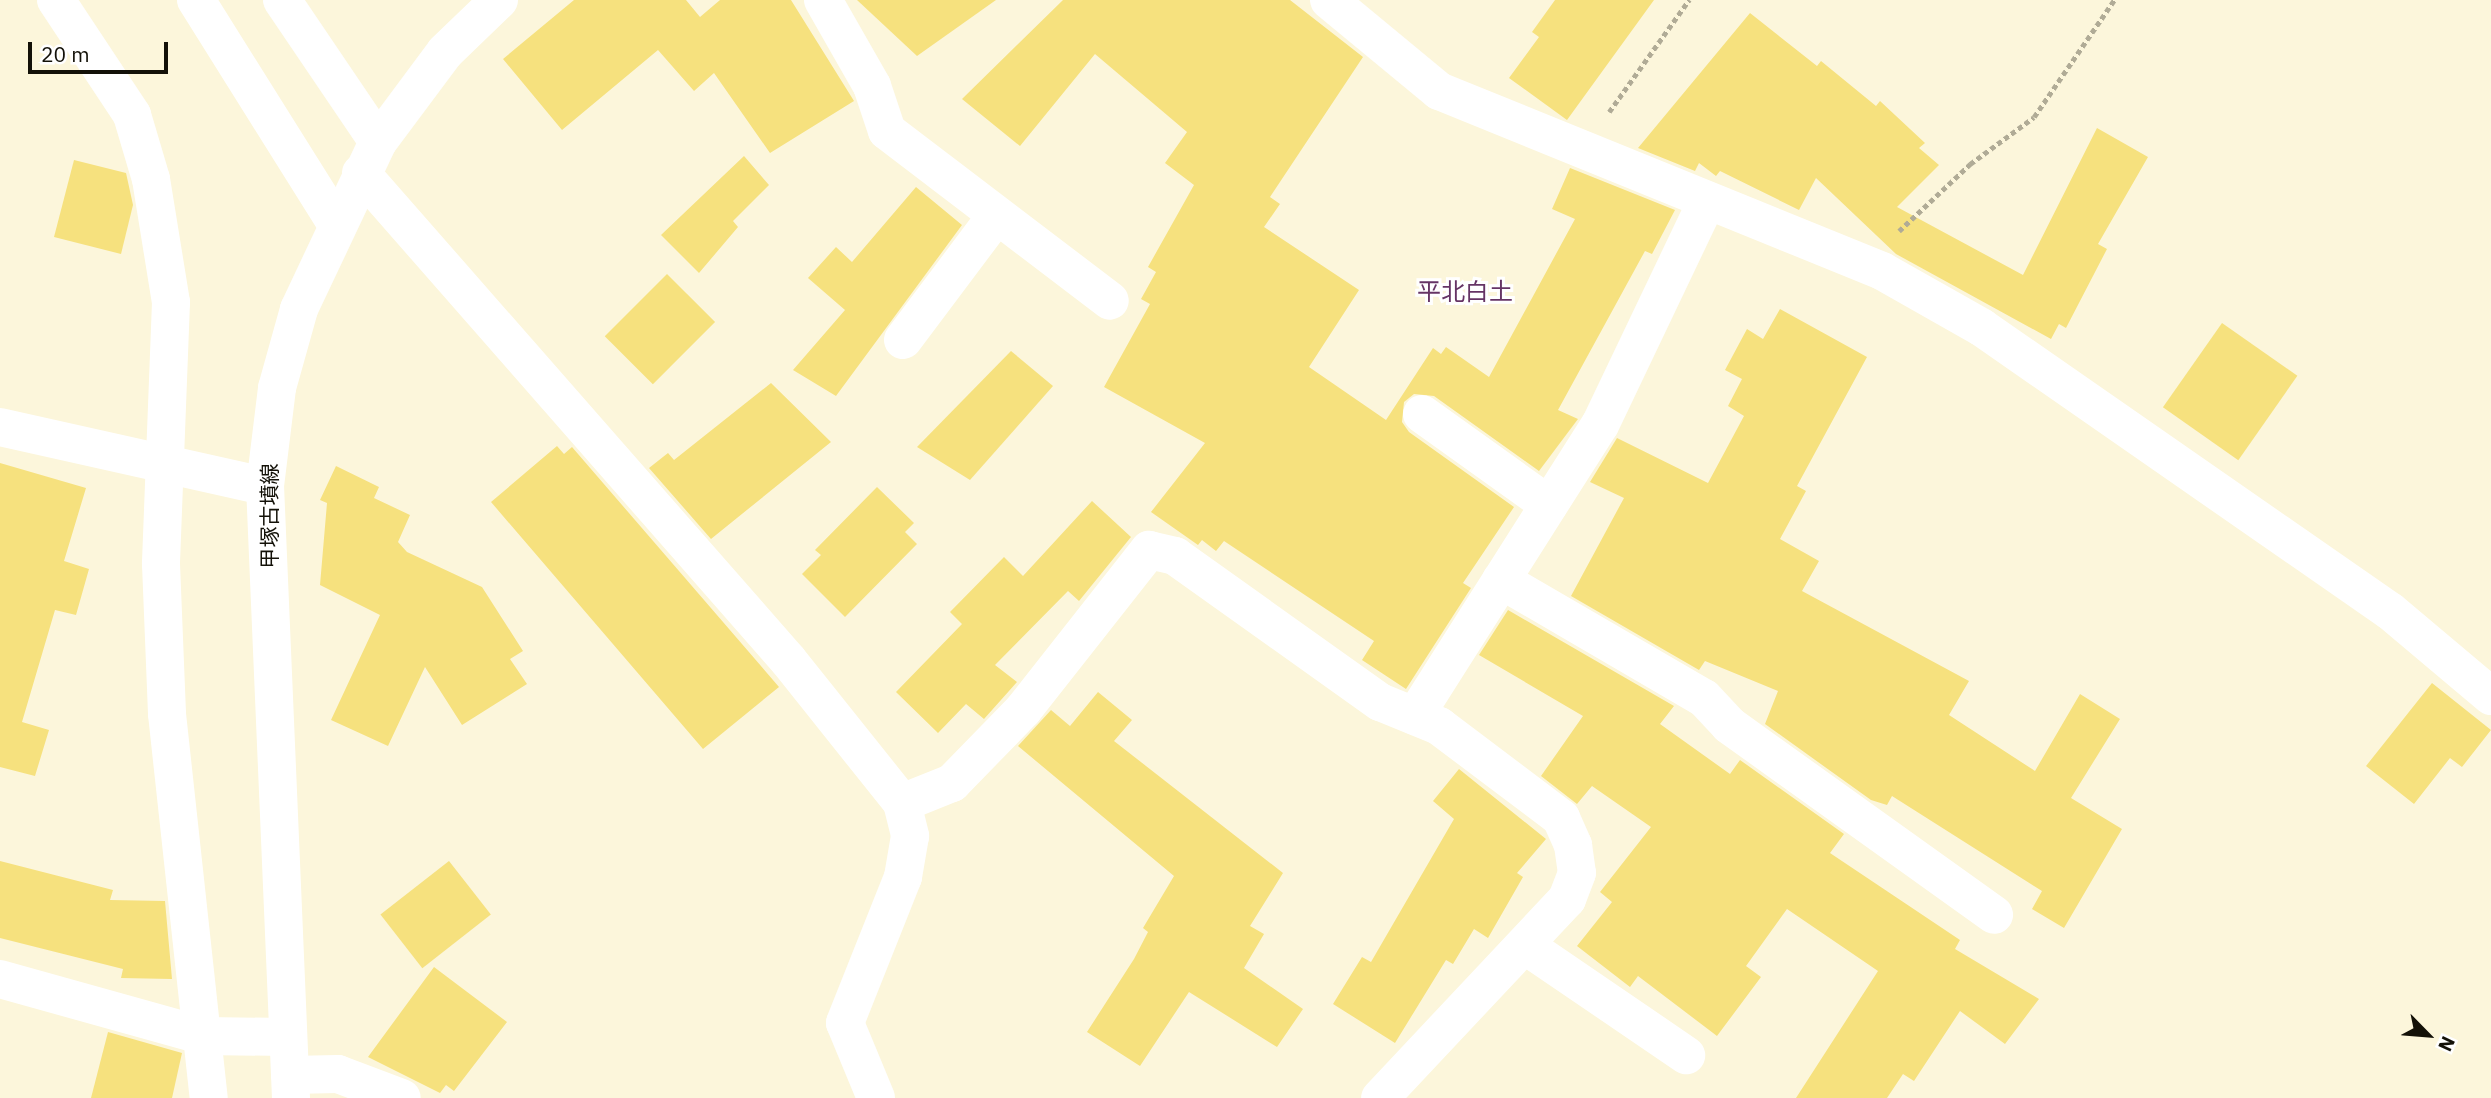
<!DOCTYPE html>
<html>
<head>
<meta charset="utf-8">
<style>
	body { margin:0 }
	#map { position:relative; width:2491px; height:1098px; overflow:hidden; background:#fcf6db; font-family:"IBM Plex Sans","Noto Sans JP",sans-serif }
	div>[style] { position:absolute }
	.building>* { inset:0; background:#f6e17e; transform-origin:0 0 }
	.path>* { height:4.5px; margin-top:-2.25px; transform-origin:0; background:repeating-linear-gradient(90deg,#b0ab96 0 5px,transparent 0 8.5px) }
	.street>* { height:38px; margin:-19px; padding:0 19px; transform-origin:19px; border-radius:19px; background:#fff }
	.secondary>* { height:38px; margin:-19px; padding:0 19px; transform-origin:19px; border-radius:19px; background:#fff }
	span { translate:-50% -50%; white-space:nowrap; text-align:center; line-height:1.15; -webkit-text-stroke:6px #fff; paint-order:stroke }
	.street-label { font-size:21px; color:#131108 }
	.quarter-label { font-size:24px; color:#663465 }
	.north { position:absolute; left:2393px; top:1000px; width:70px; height:70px; -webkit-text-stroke:5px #fff; paint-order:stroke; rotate:115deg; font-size:19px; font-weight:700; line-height:28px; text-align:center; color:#131108 }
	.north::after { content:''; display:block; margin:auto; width:24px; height:32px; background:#131108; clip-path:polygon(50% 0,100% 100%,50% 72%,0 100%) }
	.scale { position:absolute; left:28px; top:42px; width:140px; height:32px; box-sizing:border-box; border:4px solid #131108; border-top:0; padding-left:9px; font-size:21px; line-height:24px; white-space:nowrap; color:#131108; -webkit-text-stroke:5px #fff; paint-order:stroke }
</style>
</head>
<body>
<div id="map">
	<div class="building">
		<div style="clip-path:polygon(574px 0,686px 0,700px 17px,720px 0,791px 0,854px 101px,770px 153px,714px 73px,694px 91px,658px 50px,562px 130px,503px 59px)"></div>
		<div style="clip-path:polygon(857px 0,996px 0,917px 56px)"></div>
		<div style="clip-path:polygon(1063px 0,1290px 0,1363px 57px,1270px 197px,1280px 204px,1264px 227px,1359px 290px,1309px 367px,1386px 420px,1433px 348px,1441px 354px,1446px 347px,1489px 377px,1575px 219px,1552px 209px,1570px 168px,1675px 210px,1652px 254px,1645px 251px,1558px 410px,1578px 419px,1539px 471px,1434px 396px,1414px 394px,1404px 402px,1402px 422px,1409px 432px,1514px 507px,1463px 583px,1471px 588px,1406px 689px,1362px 660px,1374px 641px,1224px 541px,1216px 551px,1202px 540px,1198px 545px,1151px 512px,1205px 443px,1104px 387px,1150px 304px,1141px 299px,1156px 272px,1148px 267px,1194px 185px,1165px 163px,1187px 132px,1095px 54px,1020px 146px,962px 99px)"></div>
		<div style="clip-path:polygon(1555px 0,1654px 0,1567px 120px,1509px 78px,1539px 37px,1532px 32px)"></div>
		<div style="clip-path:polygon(1750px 13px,1817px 66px,1821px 61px,1876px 106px,1880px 101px,1925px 143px,1919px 148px,1939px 165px,1897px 207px,2023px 275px,2097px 128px,2148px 157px,2098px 244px,2107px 249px,2066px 328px,2059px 324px,2051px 339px,1896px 254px,1816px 178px,1799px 210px,1720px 171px,1716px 176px,1699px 163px,1695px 171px,1638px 148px)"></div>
		<div style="clip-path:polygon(744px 156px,769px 185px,733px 221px,738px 227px,699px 273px,661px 235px)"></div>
		<div style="clip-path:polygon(74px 160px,126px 173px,133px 205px,121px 254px,54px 237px)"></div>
		<div style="clip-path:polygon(916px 187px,962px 225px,836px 396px,793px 370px,845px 310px,808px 278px,836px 247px,852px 262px)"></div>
		<div style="left:667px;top:274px;width:68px;height:88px;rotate:45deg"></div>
		<div style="clip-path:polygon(1780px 309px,1867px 357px,1797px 486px,1806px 491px,1780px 539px,1819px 561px,1802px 591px,1969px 681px,1949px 715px,2035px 771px,2080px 694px,2120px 719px,2071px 798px,2122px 829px,2064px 928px,2032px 909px,2042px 891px,1892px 796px,1887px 805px,1871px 800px,1765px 724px,1778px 691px,1705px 661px,1699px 670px,1571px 596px,1624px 498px,1590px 482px,1617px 438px,1708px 483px,1744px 416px,1728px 406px,1742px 379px,1725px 370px,1747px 329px,1763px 339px)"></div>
		<div style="left:2222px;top:323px;width:92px;height:103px;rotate:35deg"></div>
		<div style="clip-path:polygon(1011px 351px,1053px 386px,970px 480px,917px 447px)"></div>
		<div style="clip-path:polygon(771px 383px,831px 442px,711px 539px,649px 468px,668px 453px,674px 460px)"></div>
		<div style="clip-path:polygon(557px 446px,564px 454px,572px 447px,779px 687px,703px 749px,491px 502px)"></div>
		<div style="clip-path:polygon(0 463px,86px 488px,64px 561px,89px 569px,76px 615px,55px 610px,22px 722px,49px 730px,35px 776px,0 767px)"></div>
		<div style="clip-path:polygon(336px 466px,379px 487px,374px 498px,410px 515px,398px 542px,407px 552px,482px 587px,523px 651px,510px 659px,527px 684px,462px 725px,425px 667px,388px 746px,331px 720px,380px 615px,320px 585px,327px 503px,320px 500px)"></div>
		<div style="clip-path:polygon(877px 487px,914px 523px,905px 532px,917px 544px,845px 617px,802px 574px,821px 555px,815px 550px)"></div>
		<div style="clip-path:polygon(1092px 501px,1131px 537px,1079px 601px,1068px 591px,995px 665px,1017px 682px,984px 719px,966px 704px,938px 733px,896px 692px,962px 624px,950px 612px,1004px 557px,1023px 576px)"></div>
		<div style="clip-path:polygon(1508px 610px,1674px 706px,1660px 724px,1730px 774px,1740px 760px,1844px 834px,1830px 853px,1960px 940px,1955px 949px,2039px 999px,2005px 1044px,1960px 1011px,1914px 1081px,1903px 1074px,1887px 1098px,1796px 1098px,1878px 971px,1787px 909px,1746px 966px,1761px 977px,1717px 1036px,1638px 976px,1630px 987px,1577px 946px,1612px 902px,1600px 892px,1651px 827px,1592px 786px,1577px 804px,1541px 776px,1583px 716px,1479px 655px)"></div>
		<div style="clip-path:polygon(2432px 683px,2491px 730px,2462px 767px,2450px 758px,2414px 804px,2366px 766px)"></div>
		<div style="clip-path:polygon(1098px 692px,1132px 720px,1114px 741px,1283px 873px,1250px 926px,1264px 934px,1244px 968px,1303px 1009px,1277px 1047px,1189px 992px,1140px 1066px,1087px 1032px,1134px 959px,1148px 932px,1143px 928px,1174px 876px,1018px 746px,1051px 710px,1070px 726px)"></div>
		<div style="clip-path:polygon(1459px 769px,1546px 839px,1517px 873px,1523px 877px,1488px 938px,1474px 929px,1453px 964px,1446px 960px,1395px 1043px,1333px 1004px,1362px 957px,1371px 962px,1454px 819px,1433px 801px)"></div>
		<div style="clip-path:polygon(0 861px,113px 890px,110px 900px,165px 901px,172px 979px,121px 978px,123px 969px,0 938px)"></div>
		<div style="left:449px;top:861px;width:68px;height:87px;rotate:52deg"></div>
		<div style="clip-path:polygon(434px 967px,507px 1022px,454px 1091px,446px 1085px,440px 1093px,368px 1057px)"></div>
		<div style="clip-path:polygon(108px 1032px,182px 1053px,172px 1098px,91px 1098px)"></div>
	</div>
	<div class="path">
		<div style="left:1609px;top:112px;width:138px;rotate:-54.5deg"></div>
		<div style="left:1899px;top:231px;width:98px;rotate:-43.3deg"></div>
		<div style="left:1970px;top:164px;width:79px;rotate:-36.3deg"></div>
		<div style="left:2034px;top:117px;width:142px;rotate:-55.6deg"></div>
	</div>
	<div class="street">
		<div style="left:56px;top:0;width:138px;rotate:56.5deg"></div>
		<div style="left:132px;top:115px;width:67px;rotate:73.5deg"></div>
		<div style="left:151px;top:179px;width:125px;rotate:80.8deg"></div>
		<div style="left:171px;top:302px;width:262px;rotate:92.2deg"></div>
		<div style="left:161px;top:564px;width:150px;rotate:87.7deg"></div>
		<div style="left:167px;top:714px;width:386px;rotate:83.8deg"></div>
		<div style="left:823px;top:0;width:99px;rotate:60.3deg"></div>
		<div style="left:872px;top:86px;width:47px;rotate:71.6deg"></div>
		<div style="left:887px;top:131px;width:280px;rotate:37.3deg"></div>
		<div style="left:1329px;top:0;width:143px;rotate:39.6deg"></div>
		<div style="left:1439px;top:91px;width:478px;rotate:22.1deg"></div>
		<div style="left:1882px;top:271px;width:114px;rotate:29.5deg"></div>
		<div style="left:1981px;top:327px;width:498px;rotate:34.8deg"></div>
		<div style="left:2390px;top:611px;width:132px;rotate:40.1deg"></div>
		<div style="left:361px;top:173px;width:648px;rotate:48.76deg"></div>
		<div style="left:788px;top:660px;width:183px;rotate:51.4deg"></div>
		<div style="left:902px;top:803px;width:34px;rotate:76deg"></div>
		<div style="left:910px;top:836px;width:42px;rotate:99.7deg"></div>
		<div style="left:903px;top:877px;width:157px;rotate:111.7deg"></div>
		<div style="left:845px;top:1023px;width:81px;rotate:67.5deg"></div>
		<div style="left:903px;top:340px;width:156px;rotate:-53.1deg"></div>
		<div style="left:1422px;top:414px;width:156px;rotate:35.6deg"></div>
		<div style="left:0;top:427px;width:271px;rotate:12.6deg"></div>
		<div style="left:1501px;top:580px;width:235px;rotate:30.2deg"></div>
		<div style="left:1704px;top:698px;width:37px;rotate:47deg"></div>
		<div style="left:1729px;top:725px;width:326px;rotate:35.6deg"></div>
		<div style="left:1415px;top:716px;width:345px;rotate:-57.6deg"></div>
		<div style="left:1600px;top:425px;width:246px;rotate:-64.5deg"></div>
		<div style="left:902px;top:803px;width:54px;rotate:-21.8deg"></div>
		<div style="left:952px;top:783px;width:102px;rotate:-45.8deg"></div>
		<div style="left:1023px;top:710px;width:204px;rotate:-51.8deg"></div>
		<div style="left:1149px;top:550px;width:27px;rotate:13deg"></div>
		<div style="left:1175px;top:556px;width:252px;rotate:35.5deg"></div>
		<div style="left:1380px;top:702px;width:64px;rotate:22.1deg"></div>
		<div style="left:1439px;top:726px;width:153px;rotate:37deg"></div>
		<div style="left:1561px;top:818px;width:30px;rotate:66deg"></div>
		<div style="left:1573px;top:845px;width:28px;rotate:82deg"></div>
		<div style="left:1577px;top:873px;width:28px;rotate:111deg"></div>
		<div style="left:1567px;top:899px;width:273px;rotate:133.2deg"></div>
		<div style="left:1526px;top:946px;width:194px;rotate:34.3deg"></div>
		<div style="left:0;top:979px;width:212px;rotate:15.6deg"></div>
		<div style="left:204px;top:1036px;width:82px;rotate:0.7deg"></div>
		<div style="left:290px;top:1075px;width:48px;rotate:-1.2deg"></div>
		<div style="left:338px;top:1074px;width:68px;rotate:20.6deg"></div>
	</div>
	<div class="secondary">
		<div style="left:196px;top:0;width:263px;rotate:57.9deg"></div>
		<div style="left:282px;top:0;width:171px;rotate:55.9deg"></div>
		<div style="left:291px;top:1098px;width:613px;rotate:-92.43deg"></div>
		<div style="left:265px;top:486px;width:99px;rotate:-83deg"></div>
		<div style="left:277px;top:388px;width:82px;rotate:-74.4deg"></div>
		<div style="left:299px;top:309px;width:185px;rotate:-64.7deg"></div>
		<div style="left:378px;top:142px;width:112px;rotate:-53.3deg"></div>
		<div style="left:445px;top:52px;width:75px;rotate:-43.9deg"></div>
	</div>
	<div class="street-label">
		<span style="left:269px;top:516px;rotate:-90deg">甲塚古墳線</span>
	</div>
	<div class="quarter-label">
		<span style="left:1465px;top:292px">平北白土</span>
	</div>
	<div class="north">N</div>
	<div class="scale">20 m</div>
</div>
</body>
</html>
